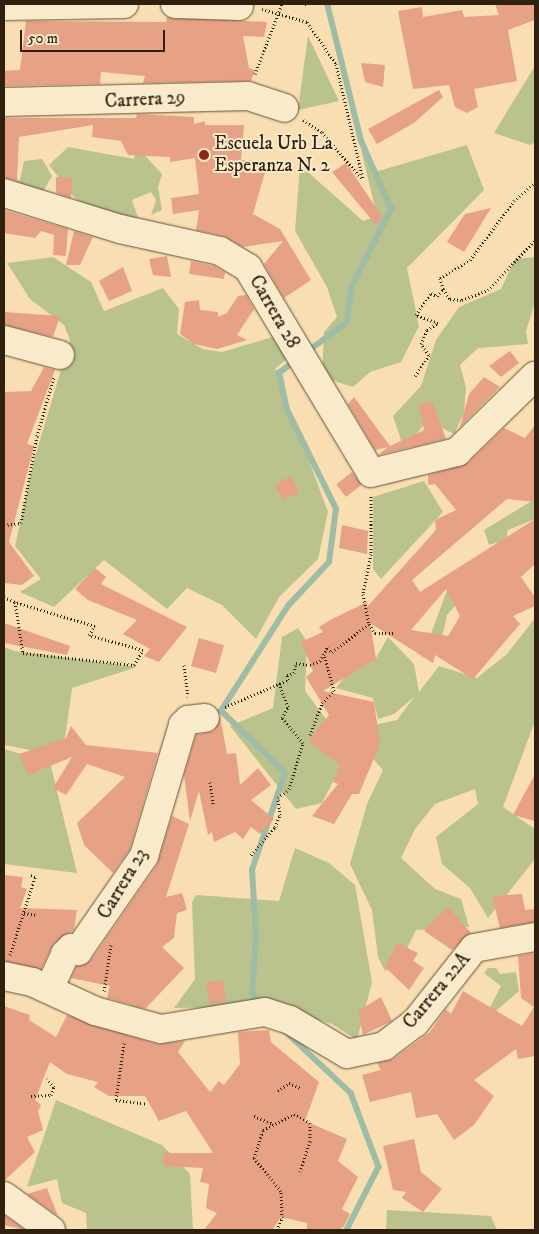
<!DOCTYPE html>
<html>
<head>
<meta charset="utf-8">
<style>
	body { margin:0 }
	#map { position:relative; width:539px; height:1234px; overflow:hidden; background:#f8deb1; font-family:"IM FELL DW Pica",serif }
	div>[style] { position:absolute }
	.green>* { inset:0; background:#bac28e }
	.stream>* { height:5.5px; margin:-2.75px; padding:0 2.75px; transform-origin:2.75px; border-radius:2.75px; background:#9fbda6 }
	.building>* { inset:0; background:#e7a285; transform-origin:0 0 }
	.path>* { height:3px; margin-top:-1.5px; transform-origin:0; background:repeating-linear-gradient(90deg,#30200f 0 1px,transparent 0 3.5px) }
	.roads { filter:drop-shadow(0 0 1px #625038) drop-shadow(0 0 1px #625038) }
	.minor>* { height:28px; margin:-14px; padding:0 14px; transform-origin:14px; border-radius:14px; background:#faeacc }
	.dots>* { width:14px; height:14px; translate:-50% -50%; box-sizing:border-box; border:2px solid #faeacc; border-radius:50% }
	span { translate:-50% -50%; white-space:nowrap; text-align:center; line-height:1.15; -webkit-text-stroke:4px #faeacc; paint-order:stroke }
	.street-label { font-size:19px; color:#30200f }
	.poi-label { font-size:19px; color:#30200f }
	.left { translate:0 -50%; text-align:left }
	.frame { position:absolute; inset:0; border:5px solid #30200f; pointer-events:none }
	.scale { position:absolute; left:20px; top:30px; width:145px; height:22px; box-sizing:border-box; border:2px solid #30200f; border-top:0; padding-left:6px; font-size:15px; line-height:18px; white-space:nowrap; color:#30200f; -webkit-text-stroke:4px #faeacc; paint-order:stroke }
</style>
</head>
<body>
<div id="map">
	<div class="green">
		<div style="clip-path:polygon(308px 36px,339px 101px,298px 110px)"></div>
		<div style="clip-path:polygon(535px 66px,535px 142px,530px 145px,494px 133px)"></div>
		<div style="clip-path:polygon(467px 145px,484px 190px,407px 268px,419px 326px,401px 362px,370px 372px,353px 387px,322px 377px,324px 332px,337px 317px,327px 287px,295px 231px,300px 165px,363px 221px,377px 216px,361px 149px,375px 172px)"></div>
		<div style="clip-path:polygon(68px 147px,134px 159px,137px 147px,162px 174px,158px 187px,162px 210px,151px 215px,156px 200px,151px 192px,132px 200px,138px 218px,97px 214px,74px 197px,49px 165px)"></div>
		<div style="clip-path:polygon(42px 159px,52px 176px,41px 195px,4px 186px,20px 180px,24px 161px)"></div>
		<div style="clip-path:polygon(53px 257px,91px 282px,104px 311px,163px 288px,179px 309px,177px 334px,203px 349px,222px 352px,276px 336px,289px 357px,275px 369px,328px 512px,318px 559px,279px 597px,256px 639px,222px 605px,187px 588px,167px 609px,104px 560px,54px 607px,20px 592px,41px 579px,15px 546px,34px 460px,70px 340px,64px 325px,30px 299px,7px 263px)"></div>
		<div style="clip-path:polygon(535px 257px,535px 302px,526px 331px,528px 344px,478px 348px,460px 365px,466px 388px,464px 413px,454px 434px,427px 421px,404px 449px,393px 416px,421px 386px,436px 340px,459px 307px,501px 289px,515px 259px)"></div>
		<div style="clip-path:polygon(424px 481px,443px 512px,381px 579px,373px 569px,373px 497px)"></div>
		<div style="clip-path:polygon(535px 499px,535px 519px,508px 530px,506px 540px,489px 545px,484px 530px)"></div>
		<div style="clip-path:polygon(452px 577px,462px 598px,447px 615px,439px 651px,422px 658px)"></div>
		<div style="clip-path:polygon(535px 618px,535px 721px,503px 807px,535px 829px,535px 859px,488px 918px,470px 888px,442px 864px,436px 837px,478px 804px,475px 789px,435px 804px,415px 829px,401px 858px,435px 889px,461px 899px,469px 927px,416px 930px,400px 963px,385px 971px,378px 957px,372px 910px,350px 864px,367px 804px,383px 770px,369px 754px,340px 768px,322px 803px,296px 809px,230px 726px,273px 708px,282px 637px,298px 628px,307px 642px,305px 691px,326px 719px,370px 726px,397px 720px,415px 696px,394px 714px,378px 719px,373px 698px,336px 688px,347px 674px,376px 658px,388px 637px,414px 664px,419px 692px,439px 666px,477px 678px,507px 654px)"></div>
		<div style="clip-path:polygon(4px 647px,14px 651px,137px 667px,72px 688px,64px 746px,30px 750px,4px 745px)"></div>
		<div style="clip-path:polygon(4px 749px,50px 762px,77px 873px,4px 864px)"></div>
		<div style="clip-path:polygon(295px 848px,329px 863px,355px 885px,372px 982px,357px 1040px,332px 1024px,269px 1006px,174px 1008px,195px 979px,192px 902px,196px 895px,279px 901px)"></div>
		<div style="clip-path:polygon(488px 968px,496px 968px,500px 974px,516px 972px,519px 991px,482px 1023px,501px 986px,484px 973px)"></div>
		<div style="clip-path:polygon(56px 1100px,162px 1145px,190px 1174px,193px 1230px,87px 1230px,86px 1213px,62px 1203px,57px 1179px,27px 1187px)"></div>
		<div style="clip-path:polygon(387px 1210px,491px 1216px,497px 1230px,386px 1230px)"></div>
	</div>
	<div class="stream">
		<div style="left:307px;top:352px;width:50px;rotate:-36.9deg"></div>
		<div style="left:347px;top:322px;width:34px;rotate:-83deg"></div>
		<div style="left:351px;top:288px;width:89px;rotate:-63.1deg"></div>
		<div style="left:391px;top:209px;width:74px;rotate:-113.8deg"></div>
		<div style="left:361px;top:141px;width:141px;rotate:-103.9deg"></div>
		<div style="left:260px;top:1005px;width:14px;rotate:-124deg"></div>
		<div style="left:252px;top:993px;width:56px;rotate:-85.9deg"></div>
		<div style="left:256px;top:937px;width:67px;rotate:-93.4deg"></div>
		<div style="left:252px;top:870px;width:102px;rotate:-71.2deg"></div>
		<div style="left:285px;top:773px;width:89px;rotate:-135.9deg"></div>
		<div style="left:221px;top:711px;width:125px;rotate:-57.5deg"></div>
		<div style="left:288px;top:606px;width:60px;rotate:-47deg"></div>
		<div style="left:329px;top:562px;width:53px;rotate:-82.5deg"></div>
		<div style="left:336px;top:509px;width:110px;rotate:-116.3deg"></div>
		<div style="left:287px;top:410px;width:38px;rotate:-102deg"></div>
		<div style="left:279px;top:373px;width:21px;rotate:-37deg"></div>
		<div style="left:285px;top:1031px;width:91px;rotate:43.2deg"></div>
		<div style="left:351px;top:1093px;width:79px;rotate:69.3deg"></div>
		<div style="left:379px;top:1167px;width:71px;rotate:116.9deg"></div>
	</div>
	<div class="building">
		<div style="clip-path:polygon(495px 4px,535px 4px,535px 20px,508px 30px,517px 81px,474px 89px,478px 107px,467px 113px,455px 107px,449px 85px,413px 89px,398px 11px,422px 7px,423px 17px,462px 10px,464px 17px,499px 15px)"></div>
		<div style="clip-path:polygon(167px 17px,267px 22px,264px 37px,243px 36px,249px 68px,255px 70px,251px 81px,143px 83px,145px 76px,101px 72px,100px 84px,4px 86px,4px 71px,20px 70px,26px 21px,166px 22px)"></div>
		<div style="clip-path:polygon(361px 63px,385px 65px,383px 87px,365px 82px)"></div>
		<div style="clip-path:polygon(439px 90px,443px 97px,414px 123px,377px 144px,368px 129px)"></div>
		<div style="clip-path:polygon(137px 114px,194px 117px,194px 124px,205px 121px,205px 125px,244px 125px,241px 160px,268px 162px,253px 214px,280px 229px,311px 280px,284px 298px,264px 264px,283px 241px,243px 247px,224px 236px,196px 230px,199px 210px,173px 214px,171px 198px,199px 194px,195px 158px,170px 162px,170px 157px,128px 155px,121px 141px,92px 137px,93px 125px,19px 137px,17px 181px,4px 178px,4px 118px,136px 118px)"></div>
		<div style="clip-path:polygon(346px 163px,383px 218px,375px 224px,332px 172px)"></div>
		<div style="clip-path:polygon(56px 177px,73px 178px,71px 198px,56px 193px)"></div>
		<div style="clip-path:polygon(491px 208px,464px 252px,447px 242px,465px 214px)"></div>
		<div style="clip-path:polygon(4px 210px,68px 229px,66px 256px,53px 255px,54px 235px,41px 231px,35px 238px,4px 233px)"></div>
		<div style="clip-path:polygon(74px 231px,93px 237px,80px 265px,66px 265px)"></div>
		<div style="clip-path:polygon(167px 256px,171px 277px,153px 275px,149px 259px)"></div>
		<div style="clip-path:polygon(191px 261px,214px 266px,225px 272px,224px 279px,189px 274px)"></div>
		<div style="clip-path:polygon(123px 267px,132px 291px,109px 301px,99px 281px)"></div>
		<div style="clip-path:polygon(246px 295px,254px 309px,237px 335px,247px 340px,217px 349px,194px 344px,180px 334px,185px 302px,199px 300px,200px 310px,218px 312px,218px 317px,227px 313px,238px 296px)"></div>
		<div style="clip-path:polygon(4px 312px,60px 316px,53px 337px,4px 325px)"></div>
		<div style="clip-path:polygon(510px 351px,519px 363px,501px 377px,489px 366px)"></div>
		<div style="clip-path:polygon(44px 367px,55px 370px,27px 444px,34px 446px,9px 542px,34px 576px,22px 585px,4px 583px,4px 392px,31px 391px)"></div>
		<div style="clip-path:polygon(484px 377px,500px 387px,460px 427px,469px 394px)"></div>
		<div style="clip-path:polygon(354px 397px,390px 446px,424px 430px,419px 405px,432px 401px,446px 439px,378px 455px,388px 447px,375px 450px,348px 404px)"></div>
		<div style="clip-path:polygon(evenodd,535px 425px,535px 502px,507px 499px,412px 580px,420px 592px,535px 519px,535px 564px,521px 577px,535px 597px,535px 606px,513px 616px,520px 624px,473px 679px,435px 655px,433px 663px,370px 623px,376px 659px,323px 691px,374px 702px,380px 744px,359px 794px,352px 794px,334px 824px,312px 816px,338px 784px,333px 782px,340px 764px,308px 741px,329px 715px,306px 677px,313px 671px,301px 642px,323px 632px,319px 627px,332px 619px,367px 602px,367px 607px,436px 530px,435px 520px,456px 510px,435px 484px,428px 485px,428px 475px,468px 463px,504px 428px,525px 438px,535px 425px,446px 589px,460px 616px,448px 636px,411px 630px,446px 589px)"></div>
		<div style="left:352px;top:472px;width:16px;height:20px;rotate:52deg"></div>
		<div style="left:291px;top:476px;width:18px;height:18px;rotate:63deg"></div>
		<div style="clip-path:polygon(342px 525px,368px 531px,367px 554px,339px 548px)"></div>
		<div style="clip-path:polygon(95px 568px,106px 577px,101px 584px,187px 627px,159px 662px,144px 656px,150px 649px,123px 634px,137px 620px,88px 600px,75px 589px)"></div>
		<div style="clip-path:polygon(4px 623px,70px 646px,67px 655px,4px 643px)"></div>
		<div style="left:199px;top:638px;width:26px;height:29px;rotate:16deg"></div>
		<div style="clip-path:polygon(220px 717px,227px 754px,236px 753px,240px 785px,258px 768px,271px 785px,251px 800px,274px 819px,260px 834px,251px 827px,243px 839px,235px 832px,214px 842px,212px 832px,208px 835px,199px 791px,190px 821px,184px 775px,196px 735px,214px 731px)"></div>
		<div style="clip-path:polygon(71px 726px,86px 745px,158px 753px,130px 849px,113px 873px,84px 845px,77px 823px,125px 777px,87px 764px,66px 795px,53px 788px,72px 757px,28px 775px,19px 754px,66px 738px)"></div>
		<div style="clip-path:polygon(535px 774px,535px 821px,513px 815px)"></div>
		<div style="clip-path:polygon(172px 816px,189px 824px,166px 897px,182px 893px,187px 910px,177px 913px,174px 938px,162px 947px,184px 968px,145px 1009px,107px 998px,110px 986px,71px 978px,77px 966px,91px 960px,157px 865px)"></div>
		<div style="clip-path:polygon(4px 875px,23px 877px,21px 887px,27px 889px,20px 908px,77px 910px,74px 930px,54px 943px,41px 969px,4px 961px)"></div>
		<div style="clip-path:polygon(522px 894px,525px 910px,535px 909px,535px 922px,500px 928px,492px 896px)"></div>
		<div style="clip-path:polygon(448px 907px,471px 933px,452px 950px,424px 931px)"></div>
		<div style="clip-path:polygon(397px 943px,418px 953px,413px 961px,424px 968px,409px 990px,385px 967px)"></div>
		<div style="clip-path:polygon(535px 953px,535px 1056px,518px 1059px,516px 1049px,474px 1080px,494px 1096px,474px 1125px,454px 1140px,437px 1114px,416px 1118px,411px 1092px,370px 1102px,362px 1075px,381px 1070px,377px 1063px,393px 1059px,430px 1032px,446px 1009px,451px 1014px,463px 991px,522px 1026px,534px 1007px,521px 998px,518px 956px)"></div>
		<div style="left:223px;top:980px;width:22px;height:17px;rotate:82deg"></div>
		<div style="clip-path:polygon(381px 997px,392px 1021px,363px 1035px,358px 1011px)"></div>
		<div style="clip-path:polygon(4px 1006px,30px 1015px,29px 1020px,56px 1037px,67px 1015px,157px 1044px,185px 1041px,178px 1052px,210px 1092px,219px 1081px,224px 1085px,240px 1064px,238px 1032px,269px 1030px,271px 1042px,319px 1082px,305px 1121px,347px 1139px,338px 1161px,358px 1177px,342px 1209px,350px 1214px,344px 1226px,339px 1230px,307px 1230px,307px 1223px,281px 1217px,272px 1230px,204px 1230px,217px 1213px,206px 1208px,209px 1184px,200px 1182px,203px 1168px,163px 1166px,164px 1153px,213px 1153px,186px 1111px,159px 1121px,145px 1096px,109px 1096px,94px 1087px,98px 1082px,67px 1074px,50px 1062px,35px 1100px,41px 1105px,38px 1111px,43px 1130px,27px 1137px,35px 1152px,4px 1181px)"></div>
		<div style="clip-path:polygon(414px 1139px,421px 1172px,442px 1189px,423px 1212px,402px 1198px,406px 1192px,393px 1190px,383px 1146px)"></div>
		<div style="clip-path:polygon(47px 1188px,58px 1216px,27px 1194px)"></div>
		<div style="clip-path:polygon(4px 1215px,25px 1230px,4px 1225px)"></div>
	</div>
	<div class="path">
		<div style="left:305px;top:4px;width:1px"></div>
		<div style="left:262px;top:9px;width:47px;rotate:16.1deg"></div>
		<div style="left:307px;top:22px;width:51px;rotate:55.4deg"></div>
		<div style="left:336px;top:64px;width:118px;rotate:76.8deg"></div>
		<div style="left:255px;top:74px;width:75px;rotate:-68.9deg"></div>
		<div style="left:303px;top:120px;width:22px;rotate:32deg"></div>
		<div style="left:322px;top:132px;width:62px;rotate:49.6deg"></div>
		<div style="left:443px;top:289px;width:11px;rotate:-105deg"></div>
		<div style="left:440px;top:278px;width:35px;rotate:-31deg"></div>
		<div style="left:470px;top:260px;width:74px;rotate:-53.3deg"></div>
		<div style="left:514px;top:201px;width:28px;rotate:-42deg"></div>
		<div style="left:415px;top:376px;width:25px;rotate:-56deg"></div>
		<div style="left:429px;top:355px;width:14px;rotate:-126deg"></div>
		<div style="left:421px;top:344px;width:15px;rotate:-67deg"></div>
		<div style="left:427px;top:330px;width:13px;rotate:-32deg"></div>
		<div style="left:438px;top:323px;width:23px;rotate:-160deg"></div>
		<div style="left:416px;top:315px;width:27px;rotate:-56deg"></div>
		<div style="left:431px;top:293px;width:7px;rotate:27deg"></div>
		<div style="left:437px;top:296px;width:9px;rotate:-49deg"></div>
		<div style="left:443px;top:289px;width:12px;rotate:55deg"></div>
		<div style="left:450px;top:299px;width:12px;rotate:5deg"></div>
		<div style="left:462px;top:300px;width:28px;rotate:-21deg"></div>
		<div style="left:488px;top:290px;width:69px;rotate:-46.8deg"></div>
		<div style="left:371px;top:496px;width:58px;rotate:90deg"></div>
		<div style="left:371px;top:554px;width:41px;rotate:101.3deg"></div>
		<div style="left:363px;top:594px;width:31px;rotate:79deg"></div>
		<div style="left:369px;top:624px;width:11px;rotate:56deg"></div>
		<div style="left:375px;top:633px;width:20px"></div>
		<div style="left:4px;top:525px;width:17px;rotate:-7deg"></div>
		<div style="left:21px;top:523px;width:88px;rotate:-79.6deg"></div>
		<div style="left:37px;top:436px;width:61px;rotate:-73.9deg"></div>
		<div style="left:4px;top:597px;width:12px;rotate:24deg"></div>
		<div style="left:15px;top:602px;width:52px;rotate:81.1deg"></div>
		<div style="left:23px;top:653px;width:112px;rotate:6.2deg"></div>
		<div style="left:134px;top:665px;width:17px;rotate:-59deg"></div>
		<div style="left:143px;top:650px;width:56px;rotate:-164.5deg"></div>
		<div style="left:89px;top:635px;width:11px;rotate:-56deg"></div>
		<div style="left:95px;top:626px;width:84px;rotate:-163.3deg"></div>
		<div style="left:184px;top:665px;width:32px;rotate:83deg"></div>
		<div style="left:225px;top:707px;width:69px;rotate:-23.2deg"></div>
		<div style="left:288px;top:680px;width:5px;rotate:-101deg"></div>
		<div style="left:287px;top:675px;width:7px;rotate:-16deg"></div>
		<div style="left:294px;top:673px;width:10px;rotate:-79deg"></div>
		<div style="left:296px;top:663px;width:14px;rotate:8deg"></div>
		<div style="left:310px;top:665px;width:11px;rotate:-22deg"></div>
		<div style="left:320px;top:661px;width:15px;rotate:-62deg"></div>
		<div style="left:327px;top:648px;width:6px;rotate:39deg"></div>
		<div style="left:332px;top:652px;width:46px;rotate:-37.1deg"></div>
		<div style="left:310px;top:735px;width:34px;rotate:-69deg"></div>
		<div style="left:322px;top:703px;width:17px;rotate:-45deg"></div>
		<div style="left:334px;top:691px;width:38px;rotate:-105deg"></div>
		<div style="left:210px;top:782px;width:22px;rotate:82deg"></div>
		<div style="left:251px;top:855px;width:37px;rotate:-49deg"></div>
		<div style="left:275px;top:827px;width:13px;rotate:-67deg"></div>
		<div style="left:280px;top:815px;width:17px;rotate:-97deg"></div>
		<div style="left:278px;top:798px;width:14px;rotate:-39deg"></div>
		<div style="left:289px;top:789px;width:48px;rotate:-73.1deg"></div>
		<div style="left:303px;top:743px;width:33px;rotate:-130deg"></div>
		<div style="left:282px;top:718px;width:13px;rotate:-61deg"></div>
		<div style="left:288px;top:707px;width:25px;rotate:-111deg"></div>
		<div style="left:24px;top:913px;width:14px;rotate:8deg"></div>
		<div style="left:10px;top:955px;width:82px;rotate:-72.2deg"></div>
		<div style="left:35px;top:877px;width:5px;rotate:-158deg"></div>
		<div style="left:104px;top:991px;width:47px;rotate:-81.3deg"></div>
		<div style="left:124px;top:1043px;width:58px;rotate:98deg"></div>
		<div style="left:116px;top:1100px;width:31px;rotate:7deg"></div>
		<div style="left:278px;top:1091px;width:14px;rotate:-36deg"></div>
		<div style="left:289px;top:1083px;width:13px;rotate:23deg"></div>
		<div style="left:31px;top:1096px;width:20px;rotate:-3deg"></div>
		<div style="left:51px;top:1095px;width:9px;rotate:-69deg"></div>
		<div style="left:54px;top:1087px;width:11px;rotate:-131deg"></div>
		<div style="left:254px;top:1116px;width:21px;rotate:23deg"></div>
		<div style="left:277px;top:1230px;width:13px;rotate:-67deg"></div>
		<div style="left:282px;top:1218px;width:27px;rotate:-92deg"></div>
		<div style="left:281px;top:1191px;width:43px;rotate:-129.3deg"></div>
		<div style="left:254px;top:1158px;width:29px;rotate:-72deg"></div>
		<div style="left:263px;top:1130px;width:35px;rotate:-27deg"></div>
		<div style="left:294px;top:1114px;width:18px;rotate:29deg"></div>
		<div style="left:310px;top:1123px;width:18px;rotate:90deg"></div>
		<div style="left:310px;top:1141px;width:32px;rotate:108deg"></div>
	</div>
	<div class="roads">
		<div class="minor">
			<div style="left:175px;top:4px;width:64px;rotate:1.8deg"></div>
			<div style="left:4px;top:6px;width:120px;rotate:-1deg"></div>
			<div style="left:4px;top:102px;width:244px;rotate:-1.4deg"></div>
			<div style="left:248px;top:96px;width:38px;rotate:18deg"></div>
			<div style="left:4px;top:193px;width:121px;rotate:17.2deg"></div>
			<div style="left:120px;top:229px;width:102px;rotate:12.4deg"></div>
			<div style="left:220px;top:251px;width:33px;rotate:31deg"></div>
			<div style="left:248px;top:268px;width:239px;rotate:59deg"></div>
			<div style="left:371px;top:473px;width:89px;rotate:-13.7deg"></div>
			<div style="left:457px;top:452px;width:109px;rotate:-44.3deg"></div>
			<div style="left:4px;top:340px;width:58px;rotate:15deg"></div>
			<div style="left:4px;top:976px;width:29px;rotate:12deg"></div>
			<div style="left:32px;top:982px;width:69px;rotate:24.7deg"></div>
			<div style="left:95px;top:1011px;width:68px;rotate:15.3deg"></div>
			<div style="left:161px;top:1029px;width:105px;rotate:-9.3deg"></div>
			<div style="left:265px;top:1012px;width:26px;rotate:18deg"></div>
			<div style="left:290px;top:1020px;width:66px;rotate:30.8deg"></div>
			<div style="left:347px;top:1054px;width:38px;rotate:-12deg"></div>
			<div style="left:384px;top:1046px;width:39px;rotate:-37deg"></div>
			<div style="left:415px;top:1023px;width:95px;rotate:-51.8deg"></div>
			<div style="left:474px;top:948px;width:62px;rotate:-10.2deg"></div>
			<div style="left:49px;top:989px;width:38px;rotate:-65deg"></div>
			<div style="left:65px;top:954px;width:8px;rotate:-45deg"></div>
			<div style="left:71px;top:948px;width:8px;rotate:23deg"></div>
			<div style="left:78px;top:951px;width:116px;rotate:-55.2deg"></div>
			<div style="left:144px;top:856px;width:137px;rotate:-73.4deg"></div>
			<div style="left:183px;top:725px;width:7px;rotate:-45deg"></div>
			<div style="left:188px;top:720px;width:17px;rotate:-7deg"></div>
			<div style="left:4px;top:1196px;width:58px;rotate:35.9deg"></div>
		</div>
	</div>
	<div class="dots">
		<div style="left:204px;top:155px;background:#8f2418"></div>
	</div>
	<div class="street-label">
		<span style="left:145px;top:100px;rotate:-3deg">Carrera 29</span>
		<span style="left:274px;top:312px;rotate:60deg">Carrera 28</span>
		<span style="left:123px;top:884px;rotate:-59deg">Carrera 23</span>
		<span style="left:437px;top:991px;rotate:-50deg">Carrera 22A</span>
	</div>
	<div class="poi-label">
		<span class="left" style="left:214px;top:155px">Escuela Urb La<br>Esperanza N. 2</span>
	</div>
	<div class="frame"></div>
	<div class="scale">50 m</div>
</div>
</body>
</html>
